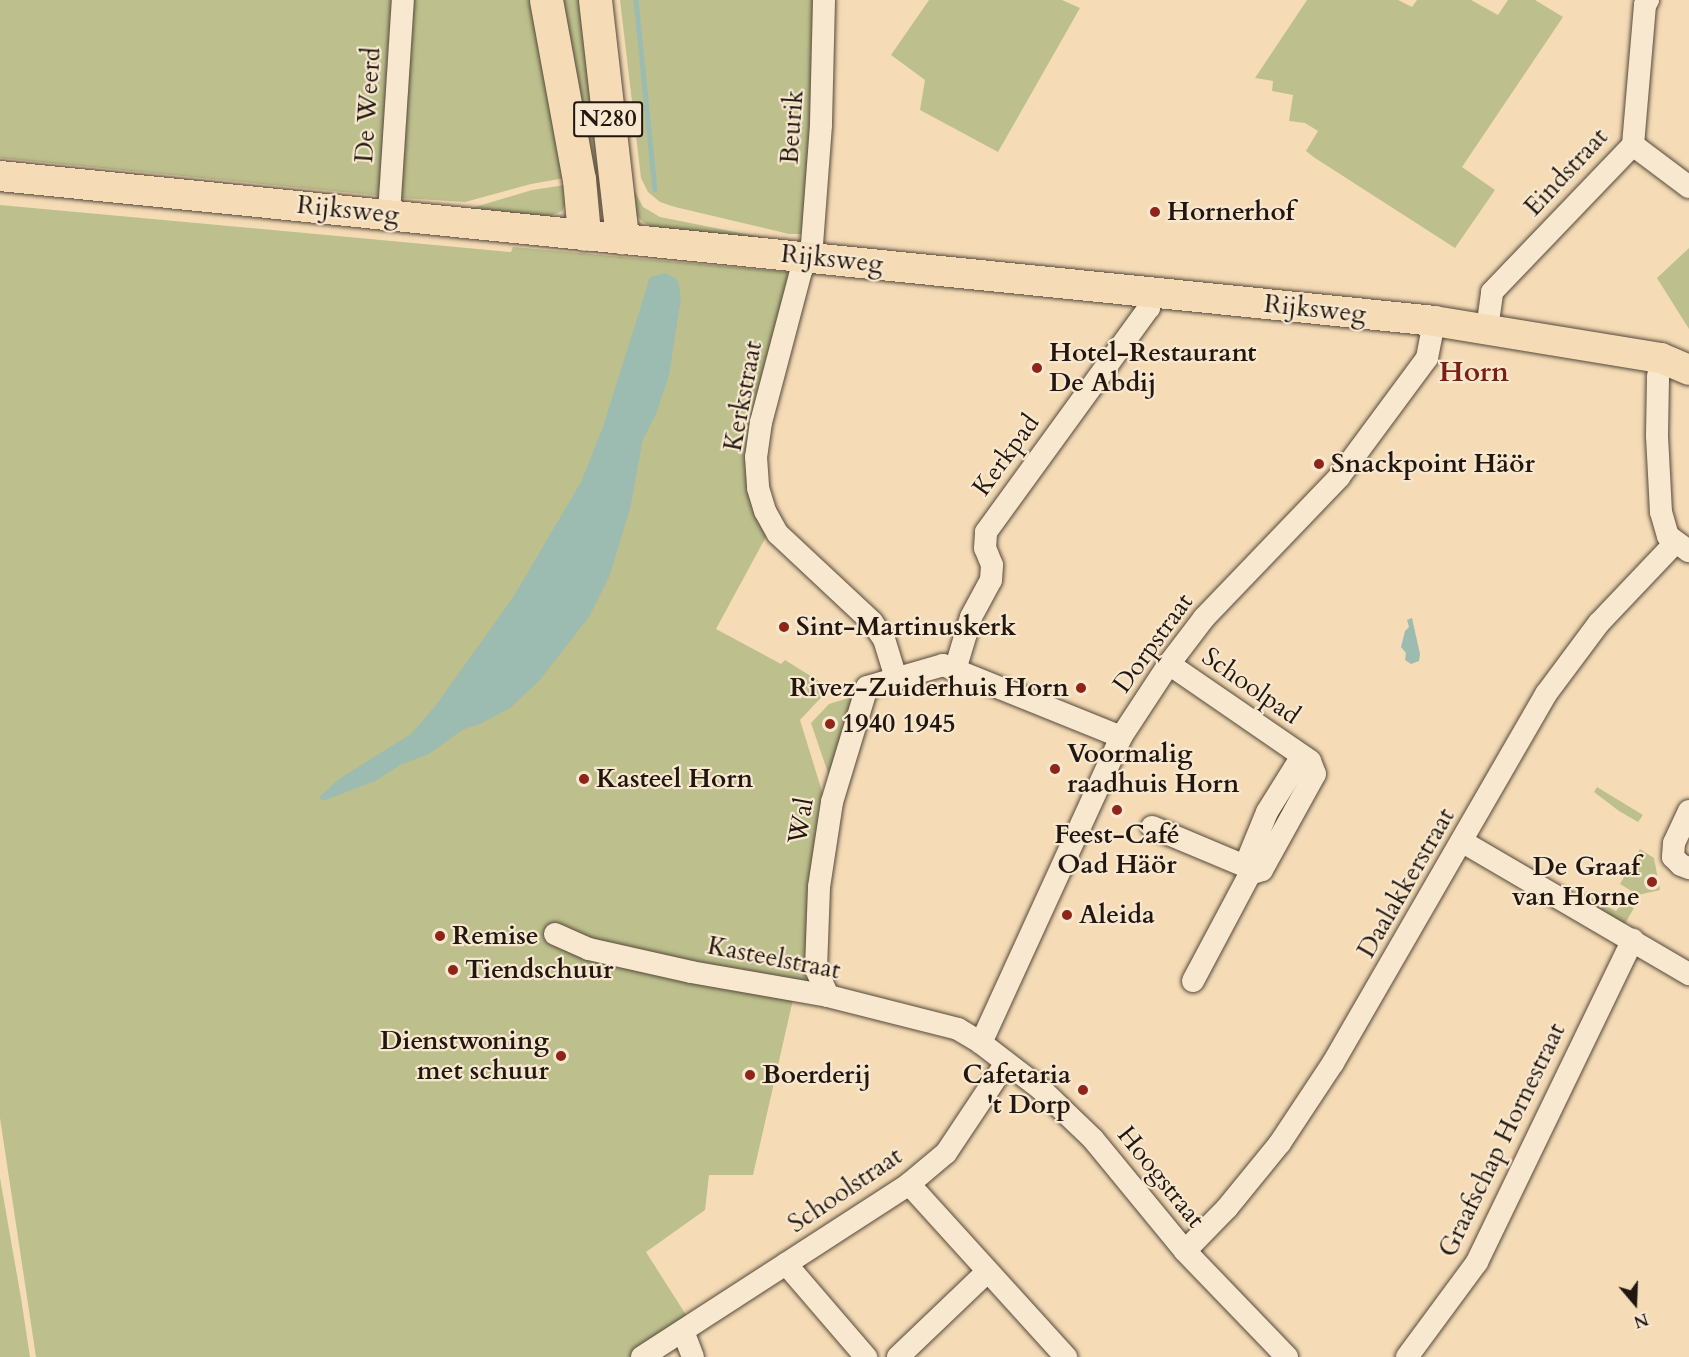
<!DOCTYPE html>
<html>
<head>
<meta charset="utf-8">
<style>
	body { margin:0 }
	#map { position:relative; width:1689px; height:1357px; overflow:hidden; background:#f5dcb6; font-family:Cardo,serif }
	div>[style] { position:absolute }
	.green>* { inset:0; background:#bdc08d }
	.water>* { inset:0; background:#9cbbb1 }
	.stream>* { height:4.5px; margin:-2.25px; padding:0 2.25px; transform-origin:2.25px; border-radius:2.25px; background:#9cbbb1 }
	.roads { filter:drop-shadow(0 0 2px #56483a) drop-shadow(0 0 2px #56483a) }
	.minor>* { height:22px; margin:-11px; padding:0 11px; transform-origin:11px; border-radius:11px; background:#f8e8d0 }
	.major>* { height:30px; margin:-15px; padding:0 15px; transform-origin:15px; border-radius:15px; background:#f5dcb6 }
	.highway>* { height:33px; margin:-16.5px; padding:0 16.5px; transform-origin:16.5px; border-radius:16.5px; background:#f5dcb6 }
	.dots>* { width:16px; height:16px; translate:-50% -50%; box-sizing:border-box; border:3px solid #f8e8d0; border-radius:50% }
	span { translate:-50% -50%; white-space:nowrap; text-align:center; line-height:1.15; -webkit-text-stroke:4.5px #f8e8d0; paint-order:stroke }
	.shield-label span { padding:2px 4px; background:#f8e8d0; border:2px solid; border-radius:4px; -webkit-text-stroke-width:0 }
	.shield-label { font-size:24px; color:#211610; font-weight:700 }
	.street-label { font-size:26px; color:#211610 }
	.poi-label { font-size:26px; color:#211610; font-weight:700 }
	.left { translate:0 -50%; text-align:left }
	.right { translate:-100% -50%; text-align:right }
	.quarter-label { font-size:28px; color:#7a1f14; font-weight:700 }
	.north { position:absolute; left:1605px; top:1273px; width:60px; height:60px; -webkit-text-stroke:4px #f8e8d0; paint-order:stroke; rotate:161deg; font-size:16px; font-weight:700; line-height:24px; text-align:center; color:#211610 }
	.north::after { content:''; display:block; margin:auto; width:21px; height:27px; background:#211610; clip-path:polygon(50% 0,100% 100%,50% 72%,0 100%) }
</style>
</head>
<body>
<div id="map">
	<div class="green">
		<div style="clip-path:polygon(0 0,398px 0,384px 196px,0 158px)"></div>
		<div style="clip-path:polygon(414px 0,533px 0,565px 178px,531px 184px,465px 202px,401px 198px)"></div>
		<div style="clip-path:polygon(558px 0,587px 0,608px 171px,584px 174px)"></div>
		<div style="clip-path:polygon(620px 0,819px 0,808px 234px,789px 234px,675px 207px,660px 202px,648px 192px,641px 178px)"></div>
		<div style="clip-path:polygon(929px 0,1062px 0,1080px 8px,998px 152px,920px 110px,925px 80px,891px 55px)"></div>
		<div style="clip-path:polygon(1307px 0,1398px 0,1412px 7px,1417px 0,1471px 0,1498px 15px,1508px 0,1535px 0,1563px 17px,1462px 167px,1495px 190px,1455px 248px,1315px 158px,1306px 151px,1318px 131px,1305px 123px,1289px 121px,1293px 95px,1272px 91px,1273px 81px,1255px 78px)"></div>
		<div style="clip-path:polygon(628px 179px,643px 207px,660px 217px,790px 243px,663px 232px,643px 222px,630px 209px)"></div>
		<div style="clip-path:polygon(565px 185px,568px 198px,562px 211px,541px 220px,462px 211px,532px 190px)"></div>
		<div style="clip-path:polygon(0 205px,511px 252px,513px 247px,787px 272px,790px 282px,753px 419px,767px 535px,716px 629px,781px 664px,785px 660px,830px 688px,800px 720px,825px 801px,811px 871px,805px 984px,797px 982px,753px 1175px,709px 1175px,705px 1210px,646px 1252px,688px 1318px,629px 1357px,36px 1357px,0 1118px)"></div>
		<div style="clip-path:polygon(1689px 248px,1689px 329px,1657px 278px)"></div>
		<div style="clip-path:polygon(858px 695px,831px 782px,811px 723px,829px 704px)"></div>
		<div style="clip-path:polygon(1597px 787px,1643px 815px,1638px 822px,1619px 811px,1594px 792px)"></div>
		<div style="clip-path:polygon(1640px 849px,1654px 858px,1660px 890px,1638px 895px,1620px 884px)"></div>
		<div style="clip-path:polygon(1583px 893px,1616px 911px,1623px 903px,1634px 908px,1623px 927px,1578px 901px)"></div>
		<div style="clip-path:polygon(0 1178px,21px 1298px,30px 1357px,0 1357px)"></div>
	</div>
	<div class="water">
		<div style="clip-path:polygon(666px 273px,678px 280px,681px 298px,669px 375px,656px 414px,643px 439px,630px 509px,609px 577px,589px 617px,539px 681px,510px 708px,482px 723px,462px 730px,429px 754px,400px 765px,375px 781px,323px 801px,319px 797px,339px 779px,411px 734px,436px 705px,512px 599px,581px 482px,603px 427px,650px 277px)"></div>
		<div style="clip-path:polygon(1412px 618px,1420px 654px,1419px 661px,1411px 664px,1405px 660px,1406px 653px,1401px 647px,1405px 631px,1409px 627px,1407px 620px)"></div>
	</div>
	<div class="stream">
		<div style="left:636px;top:0;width:190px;rotate:84.3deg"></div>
	</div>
	<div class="roads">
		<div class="minor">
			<div style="left:824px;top:0;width:125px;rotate:91.4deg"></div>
			<div style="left:821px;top:125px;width:119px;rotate:94.3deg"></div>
			<div style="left:812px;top:244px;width:29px;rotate:112deg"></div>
			<div style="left:801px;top:271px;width:156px;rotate:104.8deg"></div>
			<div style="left:761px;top:422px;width:35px;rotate:98deg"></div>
			<div style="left:756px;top:457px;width:31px;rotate:86deg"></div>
			<div style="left:758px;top:488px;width:24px;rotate:73deg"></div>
			<div style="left:765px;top:511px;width:26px;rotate:61deg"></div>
			<div style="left:778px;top:534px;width:129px;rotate:43.1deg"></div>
			<div style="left:872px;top:622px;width:21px;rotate:55deg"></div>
			<div style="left:884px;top:639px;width:41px;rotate:72.9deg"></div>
			<div style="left:1633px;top:145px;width:70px;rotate:36.9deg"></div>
			<div style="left:389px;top:214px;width:214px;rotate:-86.3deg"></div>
			<div style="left:1487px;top:329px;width:37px;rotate:-82deg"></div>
			<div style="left:1492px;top:292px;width:204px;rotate:-46.2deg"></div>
			<div style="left:1633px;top:145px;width:141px;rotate:-85.1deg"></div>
			<div style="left:1645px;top:5px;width:6px;rotate:-59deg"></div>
			<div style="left:1661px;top:358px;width:20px;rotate:99deg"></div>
			<div style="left:1658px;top:378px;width:58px;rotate:91deg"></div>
			<div style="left:1657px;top:436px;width:76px;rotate:87deg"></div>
			<div style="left:1661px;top:512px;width:25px;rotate:74deg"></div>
			<div style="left:1668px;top:536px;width:26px;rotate:36deg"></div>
			<div style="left:1169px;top:664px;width:171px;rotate:34.5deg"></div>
			<div style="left:1310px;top:761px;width:14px;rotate:69deg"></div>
			<div style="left:1315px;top:774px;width:110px;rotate:118.9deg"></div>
			<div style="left:1262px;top:870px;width:13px;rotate:162deg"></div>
			<div style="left:955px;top:670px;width:55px;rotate:-73.2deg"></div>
			<div style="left:971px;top:617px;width:42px;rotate:-61.6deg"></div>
			<div style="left:991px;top:580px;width:15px;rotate:-86deg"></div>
			<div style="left:992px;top:565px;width:18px;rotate:-112deg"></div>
			<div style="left:985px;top:548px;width:16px;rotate:-86deg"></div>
			<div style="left:986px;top:532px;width:277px;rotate:-54deg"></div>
			<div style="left:1149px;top:308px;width:17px;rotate:-80deg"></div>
			<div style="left:1689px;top:811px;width:35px;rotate:115deg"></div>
			<div style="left:1674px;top:843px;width:14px;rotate:94deg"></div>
			<div style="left:1673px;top:857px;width:11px;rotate:45deg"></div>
			<div style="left:1681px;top:865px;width:9px;rotate:21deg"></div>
			<div style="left:1152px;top:827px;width:101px;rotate:22.8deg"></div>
			<div style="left:1463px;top:842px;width:262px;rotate:30.3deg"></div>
			<div style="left:555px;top:934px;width:37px;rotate:24deg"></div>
			<div style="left:589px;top:949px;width:105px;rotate:12.7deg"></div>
			<div style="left:691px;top:972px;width:139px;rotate:9.9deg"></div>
			<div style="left:828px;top:996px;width:134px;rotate:14.2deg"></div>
			<div style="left:958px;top:1029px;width:27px;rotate:31deg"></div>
			<div style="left:981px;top:1043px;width:76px;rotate:37.5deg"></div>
			<div style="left:1041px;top:1089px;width:72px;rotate:43.9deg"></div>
			<div style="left:1093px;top:1139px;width:145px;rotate:50.6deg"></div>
			<div style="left:1185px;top:1251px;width:147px;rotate:46.1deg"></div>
			<div style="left:1193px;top:981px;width:121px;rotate:-62deg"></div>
			<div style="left:1250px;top:874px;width:9px;rotate:-122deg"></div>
			<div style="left:1245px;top:866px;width:58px;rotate:-67.8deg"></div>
			<div style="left:1267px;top:812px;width:66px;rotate:-58deg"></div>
			<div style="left:828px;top:996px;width:30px;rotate:-114deg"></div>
			<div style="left:816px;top:969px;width:82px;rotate:-87.9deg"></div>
			<div style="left:819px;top:887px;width:86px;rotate:-81.3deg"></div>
			<div style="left:832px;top:802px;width:120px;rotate:-73.1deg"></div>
			<div style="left:867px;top:687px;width:79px;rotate:-16.1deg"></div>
			<div style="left:943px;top:665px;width:192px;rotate:22deg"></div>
			<div style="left:981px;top:1043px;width:337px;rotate:-65.4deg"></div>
			<div style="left:1121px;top:737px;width:87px;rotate:-56.7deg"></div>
			<div style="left:1169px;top:664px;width:58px;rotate:-52.7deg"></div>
			<div style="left:1204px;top:618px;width:195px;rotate:-46.2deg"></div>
			<div style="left:1339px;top:477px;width:148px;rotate:-53.5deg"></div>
			<div style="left:1427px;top:358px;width:38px;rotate:-79deg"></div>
			<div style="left:909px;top:1184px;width:234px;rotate:47.8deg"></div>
			<div style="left:1185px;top:1251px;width:60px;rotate:-45.7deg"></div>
			<div style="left:1227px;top:1208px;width:84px;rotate:-50.8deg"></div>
			<div style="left:1280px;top:1143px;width:96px;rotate:-56.5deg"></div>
			<div style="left:1333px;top:1063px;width:426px;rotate:-60deg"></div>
			<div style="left:1546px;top:694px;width:89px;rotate:-53.3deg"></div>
			<div style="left:1599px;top:623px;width:110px;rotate:-46.5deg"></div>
			<div style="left:786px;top:1264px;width:123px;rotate:49.3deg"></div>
			<div style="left:683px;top:1331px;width:28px;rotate:69deg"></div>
			<div style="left:642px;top:1357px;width:318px;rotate:-32.9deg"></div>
			<div style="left:909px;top:1184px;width:48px;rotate:-40deg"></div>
			<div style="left:946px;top:1153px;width:108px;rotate:-56.3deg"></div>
			<div style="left:898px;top:1357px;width:123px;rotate:-43.7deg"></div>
			<div style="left:1407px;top:1357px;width:118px;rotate:-53.6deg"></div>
			<div style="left:1477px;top:1262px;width:358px;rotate:-64.2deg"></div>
		</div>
		<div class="major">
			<div style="left:0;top:176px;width:1441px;rotate:5.77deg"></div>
			<div style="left:1434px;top:321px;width:230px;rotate:9.3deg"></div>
			<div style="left:1661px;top:358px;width:30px;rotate:23deg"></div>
		</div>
		<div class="highway">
			<div style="left:546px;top:0;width:182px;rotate:79.6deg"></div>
			<div style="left:579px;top:179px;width:55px;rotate:84.8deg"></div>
			<div style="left:595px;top:0;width:239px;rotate:83.5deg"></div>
		</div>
	</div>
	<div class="dots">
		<div style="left:1155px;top:212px;background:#8f2418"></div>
		<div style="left:1037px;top:368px;background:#8f2418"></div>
		<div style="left:1319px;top:464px;background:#8f2418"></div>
		<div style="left:784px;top:627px;background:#8f2418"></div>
		<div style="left:1081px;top:688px;background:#8f2418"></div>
		<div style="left:830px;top:724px;background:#8f2418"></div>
		<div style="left:1055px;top:769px;background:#8f2418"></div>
		<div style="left:584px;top:779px;background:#8f2418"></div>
		<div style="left:1117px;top:810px;background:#8f2418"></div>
		<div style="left:1652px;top:882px;background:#8f2418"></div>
		<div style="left:1067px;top:915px;background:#8f2418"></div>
		<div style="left:440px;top:936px;background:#8f2418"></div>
		<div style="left:453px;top:970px;background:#8f2418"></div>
		<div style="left:561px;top:1056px;background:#8f2418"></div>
		<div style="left:750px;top:1075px;background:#8f2418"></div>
		<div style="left:1083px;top:1090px;background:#8f2418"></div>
	</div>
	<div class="shield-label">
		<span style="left:608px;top:119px">N280</span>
	</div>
	<div class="street-label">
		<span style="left:368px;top:105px;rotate:-86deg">De Weerd</span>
		<span style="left:792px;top:127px;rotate:-86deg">Beurik</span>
		<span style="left:1566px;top:172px;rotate:-47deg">Eindstraat</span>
		<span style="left:348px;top:210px;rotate:6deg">Rijksweg</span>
		<span style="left:832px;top:259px;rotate:6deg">Rijksweg</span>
		<span style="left:1315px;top:309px;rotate:6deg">Rijksweg</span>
		<span style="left:743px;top:396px;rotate:-79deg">Kerkstraat</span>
		<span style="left:1006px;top:455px;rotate:-54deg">Kerkpad</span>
		<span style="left:1153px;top:643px;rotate:-54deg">Dorpstraat</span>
		<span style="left:1251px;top:686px;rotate:35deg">Schoolpad</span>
		<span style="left:801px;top:821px;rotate:-80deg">Wal</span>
		<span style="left:1406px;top:883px;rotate:-60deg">Daalakkerstraat</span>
		<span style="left:774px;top:958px;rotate:11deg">Kasteelstraat</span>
		<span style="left:1502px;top:1140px;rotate:-64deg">Graafschap Hornestraat</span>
		<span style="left:1161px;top:1177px;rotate:51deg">Hoogstraat</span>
		<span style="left:845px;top:1190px;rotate:-34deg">Schoolstraat</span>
	</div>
	<div class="poi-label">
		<span class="left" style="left:1167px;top:212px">Hornerhof</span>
		<span class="left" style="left:1049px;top:368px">Hotel-Restaurant<br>De Abdij</span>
		<span class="left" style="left:1331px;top:464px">Snackpoint Häör</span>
		<span class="left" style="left:796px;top:627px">Sint-Martinuskerk</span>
		<span class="right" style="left:1069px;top:688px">Rivez-Zuiderhuis Horn</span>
		<span class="left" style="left:842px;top:724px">1940 1945</span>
		<span class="left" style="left:1067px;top:769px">Voormalig<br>raadhuis Horn</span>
		<span class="left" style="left:596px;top:779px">Kasteel Horn</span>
		<span style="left:1117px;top:850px">Feest-Café<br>Oad Häör</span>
		<span class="right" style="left:1640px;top:882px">De Graaf<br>van Horne</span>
		<span class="left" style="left:1079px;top:915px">Aleida</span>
		<span class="left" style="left:452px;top:936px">Remise</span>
		<span class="left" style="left:465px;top:970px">Tiendschuur</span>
		<span class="right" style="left:549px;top:1056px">Dienstwoning<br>met schuur</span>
		<span class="left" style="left:762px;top:1075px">Boerderij</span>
		<span class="right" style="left:1071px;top:1090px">Cafetaria<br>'t Dorp</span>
	</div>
	<div class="quarter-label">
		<span style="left:1474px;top:372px">Horn</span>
	</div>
	<div class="north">N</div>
</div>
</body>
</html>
